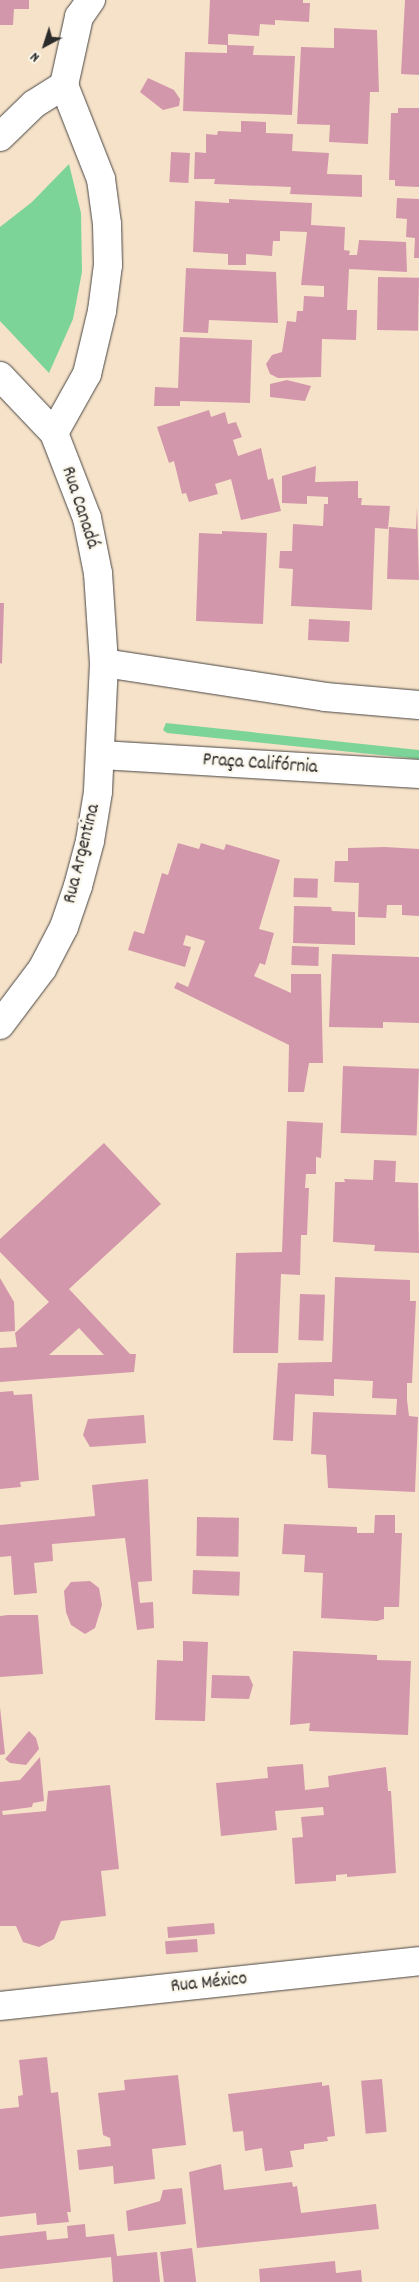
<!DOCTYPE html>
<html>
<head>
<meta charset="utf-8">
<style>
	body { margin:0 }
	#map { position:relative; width:419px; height:2282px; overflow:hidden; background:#f6e2c9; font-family:Dekko,sans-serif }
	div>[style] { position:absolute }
	.green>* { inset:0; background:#7dd498 }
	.building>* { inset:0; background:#d397ab; transform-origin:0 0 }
	.roads { filter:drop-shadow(0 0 1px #494643) drop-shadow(0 0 1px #494643) }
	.minor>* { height:28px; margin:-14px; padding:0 14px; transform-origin:14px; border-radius:14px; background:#fff }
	span { translate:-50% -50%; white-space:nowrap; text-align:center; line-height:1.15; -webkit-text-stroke:4.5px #fbf7ec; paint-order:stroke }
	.street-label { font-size:19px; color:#2b2b2b }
	.north { position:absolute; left:20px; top:20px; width:50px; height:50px; -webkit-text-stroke:4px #fbf7ec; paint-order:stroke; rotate:220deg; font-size:14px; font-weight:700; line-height:20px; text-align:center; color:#2b2b2b }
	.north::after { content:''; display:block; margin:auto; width:18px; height:22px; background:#2b2b2b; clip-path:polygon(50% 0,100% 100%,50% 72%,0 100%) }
</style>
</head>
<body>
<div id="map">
	<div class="green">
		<div style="clip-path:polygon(69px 164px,81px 213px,82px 272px,73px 319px,49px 373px,0 321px,0 227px,32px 202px)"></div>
		<div style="clip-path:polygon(166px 723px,419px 750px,419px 759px,167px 733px,163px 730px)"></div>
	</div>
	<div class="building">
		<div style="clip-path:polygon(0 0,29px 0,29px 9px,14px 9px,13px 25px,0 25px)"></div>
		<div style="clip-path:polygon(210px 0,303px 0,303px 3px,310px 3px,309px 22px,275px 20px,275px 25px,260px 24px,259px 36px,228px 34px,228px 45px,254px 46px,253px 55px,295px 56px,292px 115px,183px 111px,185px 52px,227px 53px,227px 45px,208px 44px)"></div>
		<div style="clip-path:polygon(405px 0,419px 0,419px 75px,401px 74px)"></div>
		<div style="clip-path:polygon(334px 28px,377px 30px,379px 92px,370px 92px,368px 144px,329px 142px,330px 125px,297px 124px,301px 47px,334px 48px)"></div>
		<div style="clip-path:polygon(148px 78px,174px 90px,180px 99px,179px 106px,163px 110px,140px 92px)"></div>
		<div style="clip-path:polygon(398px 108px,419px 108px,419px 187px,395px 186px,395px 180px,389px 180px,391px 113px,398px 113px)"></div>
		<div style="clip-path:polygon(241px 121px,266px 122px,266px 133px,293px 134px,292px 151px,329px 153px,327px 174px,362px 175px,362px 197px,290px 194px,291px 187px,214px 184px,215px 179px,194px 179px,195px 152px,206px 153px,206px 134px,217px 135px,218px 131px,241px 132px)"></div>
		<div style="left:171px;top:152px;width:19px;height:30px;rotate:3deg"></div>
		<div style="clip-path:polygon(397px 198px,419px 199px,419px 258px,414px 258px,415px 238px,406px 237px,407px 219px,396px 218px)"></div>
		<div style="clip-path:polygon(229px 199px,312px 203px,311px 225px,345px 227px,344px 250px,350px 251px,349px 255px,357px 255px,359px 240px,406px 242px,407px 272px,349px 269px,347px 310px,357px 310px,356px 340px,322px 339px,321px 377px,278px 378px,270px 374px,266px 364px,272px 355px,282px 352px,287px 321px,296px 322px,297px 311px,303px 311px,304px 296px,324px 297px,324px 286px,301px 285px,307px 232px,280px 231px,280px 241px,273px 241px,272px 256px,246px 254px,246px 265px,228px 265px,228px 254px,193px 252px,195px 201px,229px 203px)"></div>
		<div style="clip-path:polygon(186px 268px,276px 272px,278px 323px,209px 320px,208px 333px,183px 332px)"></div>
		<div style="left:378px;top:277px;width:41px;height:53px;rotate:1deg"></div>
		<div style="clip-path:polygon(180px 337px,252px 340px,250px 403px,180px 401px,180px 406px,154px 406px,155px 387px,178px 388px)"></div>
		<div style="clip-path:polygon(287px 380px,311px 386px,305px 401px,270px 397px,270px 384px)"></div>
		<div style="clip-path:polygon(209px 410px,211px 417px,225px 412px,228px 424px,236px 422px,242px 437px,233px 440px,238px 456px,261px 448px,268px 480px,273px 478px,281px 511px,241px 520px,231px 479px,215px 484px,218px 494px,189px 502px,186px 493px,182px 494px,174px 461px,169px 463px,157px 427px)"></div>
		<div style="clip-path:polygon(316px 466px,315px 482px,358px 481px,358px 498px,362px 498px,361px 505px,390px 506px,388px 529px,375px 528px,372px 610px,291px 606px,293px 569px,279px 568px,280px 551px,292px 551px,293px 524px,323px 526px,324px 504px,328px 504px,328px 497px,307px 496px,307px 504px,282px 503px,282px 476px)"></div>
		<div style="clip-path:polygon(417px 507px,419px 580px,387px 579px,389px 527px,416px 529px)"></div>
		<div style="clip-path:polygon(222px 531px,267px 533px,263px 624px,196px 621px,199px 533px,222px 534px)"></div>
		<div style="clip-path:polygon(0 603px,4px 603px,2px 664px,0 663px)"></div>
		<div style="left:309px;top:619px;width:41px;height:21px;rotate:3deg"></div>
		<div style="clip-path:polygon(178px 843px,199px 849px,201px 843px,224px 850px,226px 844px,280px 860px,259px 929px,274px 933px,265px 965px,260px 963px,254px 976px,291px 993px,291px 974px,321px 974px,323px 1063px,309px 1063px,304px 1092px,288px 1092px,289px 1045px,174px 988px,177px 982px,188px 987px,205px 941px,186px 935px,183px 945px,191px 947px,185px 967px,128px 950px,134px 931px,144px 934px,162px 873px,168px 875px)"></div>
		<div style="clip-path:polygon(385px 847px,419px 849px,419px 916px,402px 915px,402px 905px,387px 905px,386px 918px,358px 917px,359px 883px,334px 882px,335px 861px,348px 861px,348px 848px)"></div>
		<div style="left:294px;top:878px;width:24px;height:19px;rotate:2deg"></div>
		<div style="clip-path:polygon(294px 906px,331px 907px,332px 911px,355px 912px,355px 945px,293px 943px)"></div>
		<div style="left:292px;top:946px;width:27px;height:19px;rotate:2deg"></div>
		<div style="clip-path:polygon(332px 954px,419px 957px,419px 1023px,383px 1022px,383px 1028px,329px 1027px)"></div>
		<div style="left:343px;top:1066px;width:76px;height:67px;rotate:2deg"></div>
		<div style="clip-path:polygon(287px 1121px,323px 1123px,321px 1158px,316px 1157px,316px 1174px,306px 1174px,305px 1188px,309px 1188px,307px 1235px,301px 1235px,300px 1275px,281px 1274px,278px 1353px,233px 1353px,236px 1253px,282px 1252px)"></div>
		<div style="clip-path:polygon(evenodd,104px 1143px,161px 1204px,69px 1289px,130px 1354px,136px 1354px,134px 1372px,0 1382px,0 1348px,17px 1347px,15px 1333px,49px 1302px,0 1252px,0 1239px,104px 1143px,79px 1328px,104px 1355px,49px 1355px,79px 1328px)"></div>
		<div style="clip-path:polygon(374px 1160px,396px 1161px,395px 1182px,418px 1183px,419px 1253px,374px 1251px,375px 1245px,333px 1242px,335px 1182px,345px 1182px,344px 1179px,373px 1180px)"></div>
		<div style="clip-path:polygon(335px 1277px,410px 1280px,410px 1301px,416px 1301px,412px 1383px,407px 1383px,407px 1400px,409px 1416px,418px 1417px,415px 1492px,328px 1488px,326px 1455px,311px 1454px,313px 1412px,396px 1415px,397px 1399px,372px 1398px,373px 1381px,334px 1379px,334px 1396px,295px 1394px,293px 1441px,273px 1440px,278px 1363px,332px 1362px)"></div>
		<div style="clip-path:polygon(0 1278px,14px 1302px,15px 1331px,0 1332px)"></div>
		<div style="left:300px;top:1294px;width:25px;height:46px;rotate:2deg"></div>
		<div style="clip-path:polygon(13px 1391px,14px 1395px,32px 1394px,39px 1480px,20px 1482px,21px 1487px,0 1489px,0 1392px)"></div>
		<div style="clip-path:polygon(144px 1415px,146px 1443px,90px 1447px,83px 1435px,88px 1419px)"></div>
		<div style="clip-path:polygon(148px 1479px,152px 1581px,138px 1582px,140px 1603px,153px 1602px,154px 1628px,137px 1630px,125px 1538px,52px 1544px,53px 1561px,34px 1563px,37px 1593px,14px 1595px,11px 1556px,0 1557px,0 1525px,95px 1516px,92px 1485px)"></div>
		<div style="clip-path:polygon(375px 1515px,395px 1515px,395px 1533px,402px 1533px,399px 1607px,384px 1607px,384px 1619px,377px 1621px,321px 1618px,323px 1573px,304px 1572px,305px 1555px,282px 1554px,284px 1524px,357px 1527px,357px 1533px,374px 1533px)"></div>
		<div style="left:197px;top:1517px;width:42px;height:39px;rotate:1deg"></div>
		<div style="left:193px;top:1570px;width:47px;height:24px;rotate:2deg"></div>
		<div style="clip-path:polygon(90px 1581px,99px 1588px,102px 1605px,95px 1628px,85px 1634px,71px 1625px,66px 1612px,64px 1591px,71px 1582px)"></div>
		<div style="clip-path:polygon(8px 1615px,38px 1615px,43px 1674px,0 1677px,0 1616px)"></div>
		<div style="clip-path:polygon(183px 1641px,208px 1642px,205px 1721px,155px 1720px,157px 1660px,183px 1661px)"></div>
		<div style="clip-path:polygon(293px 1651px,377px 1655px,377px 1660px,411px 1661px,408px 1735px,309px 1731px,310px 1723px,290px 1725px)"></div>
		<div style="clip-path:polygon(212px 1675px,249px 1676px,253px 1685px,249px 1699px,211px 1698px)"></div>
		<div style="clip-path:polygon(0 1707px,5px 1754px,0 1755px)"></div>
		<div style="clip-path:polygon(29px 1731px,36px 1738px,39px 1749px,26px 1765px,10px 1763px,5px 1759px)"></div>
		<div style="clip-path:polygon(40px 1757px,44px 1801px,33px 1803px,32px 1807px,2px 1811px,3px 1815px,46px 1811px,48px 1791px,110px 1785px,119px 1869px,101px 1871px,106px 1916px,61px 1921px,54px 1939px,39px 1947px,23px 1942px,16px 1926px,0 1926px,0 1782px,20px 1780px)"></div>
		<div style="clip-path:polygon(303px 1764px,305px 1790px,329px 1787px,328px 1776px,386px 1767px,388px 1791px,391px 1791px,396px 1873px,347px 1877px,347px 1874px,336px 1875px,336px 1881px,295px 1884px,292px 1838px,303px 1837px,301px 1817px,324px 1815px,323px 1807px,275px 1811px,277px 1830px,221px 1836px,216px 1783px,268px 1778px,267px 1767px)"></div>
		<div style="left:214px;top:1923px;width:11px;height:47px;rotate:85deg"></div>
		<div style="left:197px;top:1939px;width:13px;height:32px;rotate:86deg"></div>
		<div style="clip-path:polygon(47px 2057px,51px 2093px,58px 2092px,71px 2212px,67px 2212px,69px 2222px,37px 2225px,36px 2213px,0 2217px,0 2109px,19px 2107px,18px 2096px,23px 2095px,19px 2060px)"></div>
		<div style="clip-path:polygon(178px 2075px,186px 2145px,152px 2149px,155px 2179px,114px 2184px,113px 2166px,79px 2170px,77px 2150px,111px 2146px,110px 2138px,103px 2135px,98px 2093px,125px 2090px,124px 2080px)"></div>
		<div style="left:382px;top:2079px;width:53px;height:21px;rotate:85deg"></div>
		<div style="clip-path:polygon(322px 2082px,322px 2086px,329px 2085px,335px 2136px,327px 2137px,328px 2141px,304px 2144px,304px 2149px,290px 2151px,293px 2167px,265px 2171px,262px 2148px,245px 2151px,243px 2131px,233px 2132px,228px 2094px)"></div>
		<div style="clip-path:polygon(221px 2164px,224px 2190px,292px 2182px,293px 2187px,297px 2186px,301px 2213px,376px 2204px,379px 2229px,197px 2248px,189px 2172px)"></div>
		<div style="clip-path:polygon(182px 2188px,186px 2224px,128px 2231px,126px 2211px,160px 2201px,163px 2190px)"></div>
		<div style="clip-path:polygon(85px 2224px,86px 2237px,114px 2234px,117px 2256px,157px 2252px,160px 2282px,113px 2282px,111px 2257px,0 2269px,0 2236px,46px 2231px,47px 2240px,68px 2238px,67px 2226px)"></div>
		<div style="left:192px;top:2248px;width:34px;height:32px;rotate:83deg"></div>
		<div style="clip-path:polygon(335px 2261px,336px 2273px,361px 2270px,362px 2282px,260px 2282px,259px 2269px)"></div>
	</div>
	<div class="roads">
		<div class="minor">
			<div style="left:64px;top:85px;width:70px;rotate:-77.6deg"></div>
			<div style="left:79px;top:17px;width:21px;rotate:-55deg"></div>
			<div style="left:0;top:137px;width:47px;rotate:-44.1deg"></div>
			<div style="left:34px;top:104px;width:36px;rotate:-32deg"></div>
			<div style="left:0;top:376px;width:79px;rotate:46.5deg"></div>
			<div style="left:54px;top:433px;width:91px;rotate:68.8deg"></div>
			<div style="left:87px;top:518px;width:56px;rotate:78.7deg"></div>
			<div style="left:98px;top:573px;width:90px;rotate:86.2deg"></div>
			<div style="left:104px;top:663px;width:129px;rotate:92.7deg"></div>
			<div style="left:98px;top:792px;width:50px;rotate:99.3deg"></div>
			<div style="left:90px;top:841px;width:47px;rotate:104.9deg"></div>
			<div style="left:78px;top:886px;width:43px;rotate:108.9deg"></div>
			<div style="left:64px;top:927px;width:47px;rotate:117.6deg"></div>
			<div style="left:42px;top:969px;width:70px;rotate:126.9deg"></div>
			<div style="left:54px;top:433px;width:68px;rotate:-60.8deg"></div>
			<div style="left:87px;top:374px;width:65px;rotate:-76.6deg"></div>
			<div style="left:102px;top:311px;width:46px;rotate:-82.6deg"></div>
			<div style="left:108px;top:265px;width:41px;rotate:-91.4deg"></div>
			<div style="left:107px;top:224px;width:45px;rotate:-97.6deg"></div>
			<div style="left:101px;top:179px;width:101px;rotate:-111.5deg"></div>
			<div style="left:104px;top:663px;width:224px;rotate:8.7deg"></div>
			<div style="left:325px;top:697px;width:94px;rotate:4.9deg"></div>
			<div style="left:101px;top:755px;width:319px;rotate:3.4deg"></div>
			<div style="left:0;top:2006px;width:421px;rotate:-6.1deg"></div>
		</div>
	</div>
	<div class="street-label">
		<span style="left:79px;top:508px;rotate:72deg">Rua Canadá</span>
		<span style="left:260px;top:765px;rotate:4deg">Praça Califórnia</span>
		<span style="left:83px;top:854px;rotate:-76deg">Rua Argentina</span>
		<span style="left:209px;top:1984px;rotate:-6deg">Rua México</span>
	</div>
	<div class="north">N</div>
</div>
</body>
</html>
